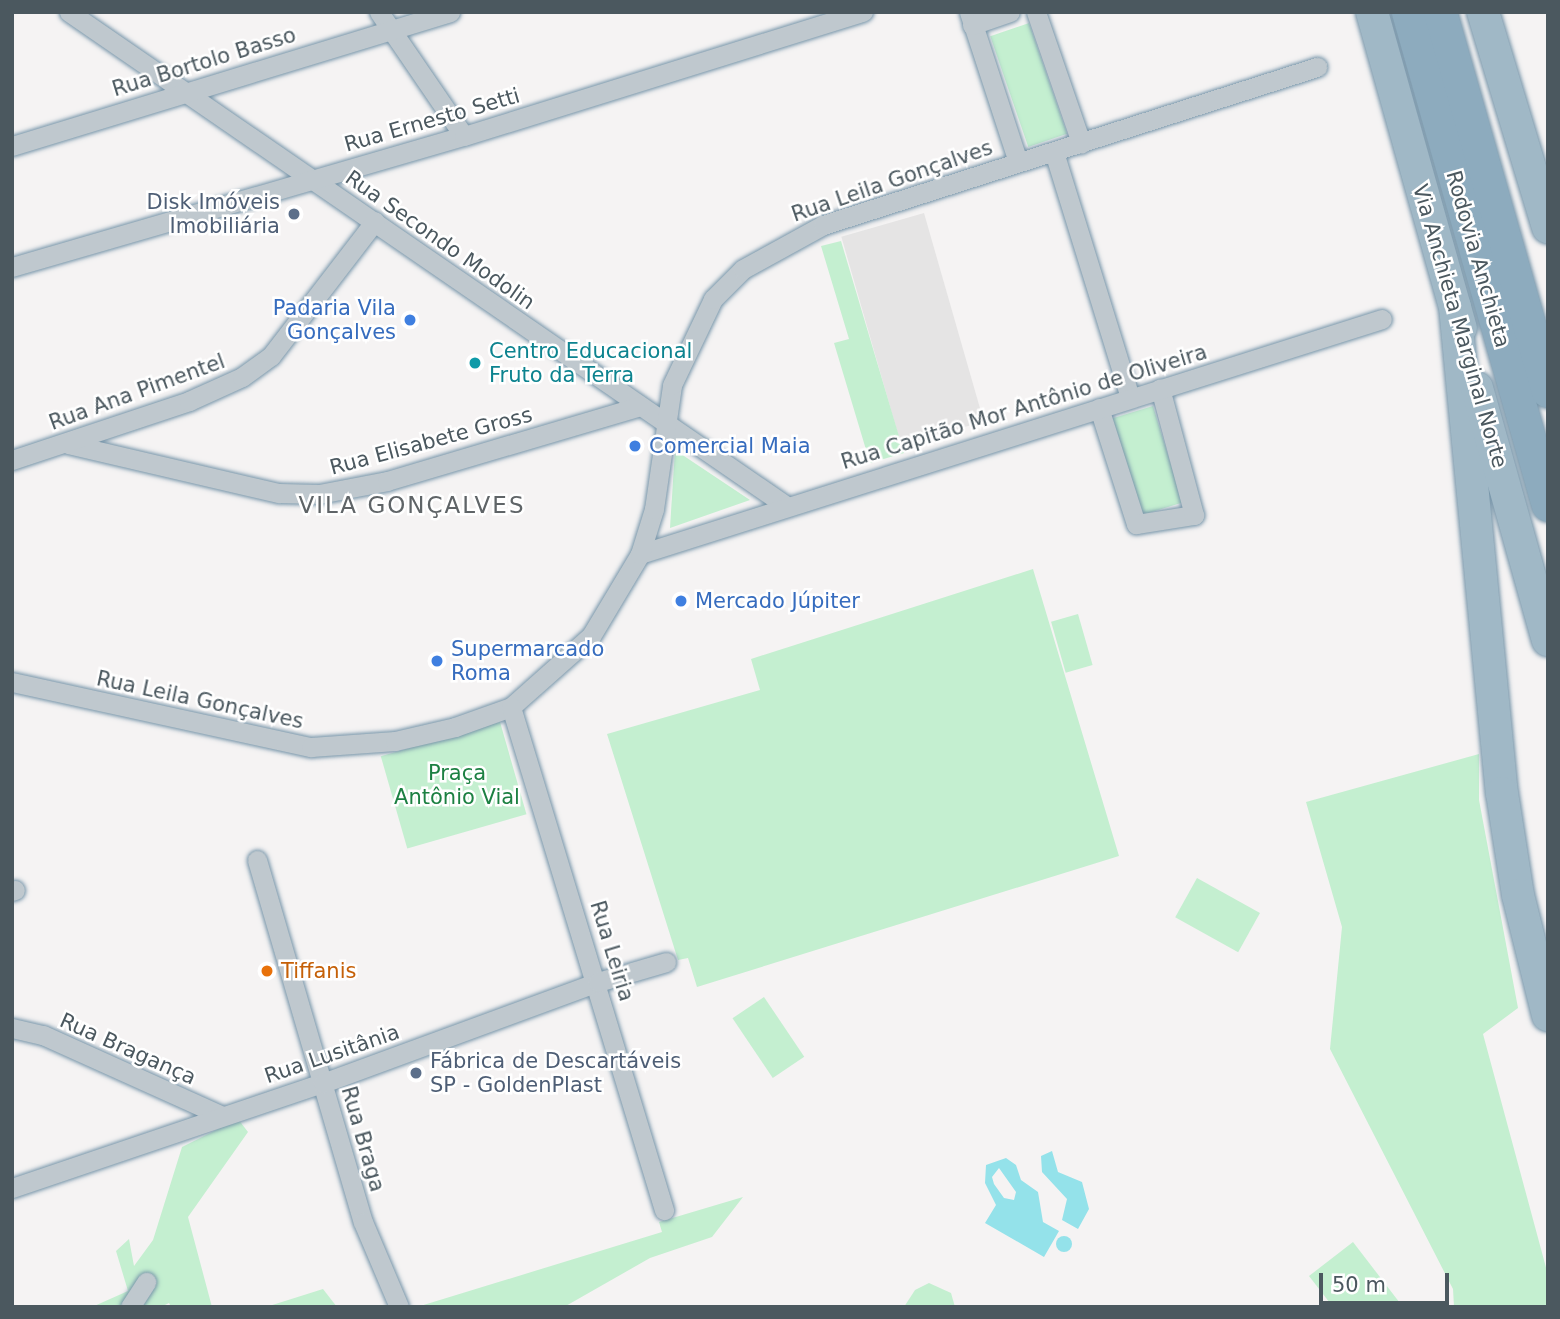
<!DOCTYPE html>
<html>
<head>
<meta charset="utf-8">
<style>
	body { margin:0 }
	#map { position:relative; width:1560px; height:1319px; overflow:hidden; background:#f5f3f3; font-family:"DejaVu Sans",sans-serif }
	div>[style] { position:absolute }
	.education>* { inset:0; background:#e5e4e4; transform-origin:0 0 }
	.green>* { inset:0; background:#c4efd0; transform-origin:0 0 }
	.water>* { inset:0; background:#94e2ea }
	.round { border-radius:50% }
	.roads { filter:drop-shadow(0 0 2px #7896aa) drop-shadow(0 0 2px #7896aa) }
	.minor>* { height:19px; margin:-9.5px; padding:0 9.5px; transform-origin:9.5px; border-radius:9.5px; background:#bfc8ce }
	.trunk>* { height:32px; margin:-16px; padding:0 16px; transform-origin:16px; border-radius:16px; background:#a0b8c6 }
	.motorway>* { height:33px; margin:-16.5px; padding:0 16.5px; transform-origin:16.5px; border-radius:16.5px; background:#8dabbe }
	.dots>* { width:19px; height:19px; translate:-50% -50%; box-sizing:border-box; border:4px solid #fff; border-radius:50% }
	span { translate:-50% -50%; white-space:nowrap; text-align:center; line-height:1.15; -webkit-text-stroke:5px #fff; paint-order:stroke }
	.street-label { font-size:21px; color:#4b585f }
	.service-label { font-size:21px; color:#4e5e75 }
	.right { translate:-100% -50%; text-align:right }
	.left { translate:0 -50%; text-align:left }
	.shop-label { font-size:21px; color:#366cbe }
	.culture-label { font-size:21px; color:#0d838f }
	.park-label { font-size:21px; color:#1c8042 }
	.food-label { font-size:21px; color:#c56008 }
	.neighbourhood-label { font-size:23px; color:#5f6467; letter-spacing:2px }
	.frame { position:absolute; inset:0; border:14px solid #4b585f; pointer-events:none }
	.scale { position:absolute; left:1319px; top:1273px; width:130px; height:32px; box-sizing:border-box; border:4px solid #4b585f; border-top:0; padding-left:9px; font-size:21px; line-height:24px; white-space:nowrap; color:#4b585f; -webkit-text-stroke:5px #fff; paint-order:stroke }
</style>
</head>
<body>
<div id="map">
	<div class="education">
		<div style="left:924px;top:213px;width:217px;height:86px;rotate:74deg"></div>
	</div>
	<div class="green">
		<div style="left:1029px;top:23px;width:117px;height:41px;rotate:71deg"></div>
		<div style="clip-path:polygon(841px 241px,904px 453px,870px 463px,834px 343px,849px 339px,821px 246px)"></div>
		<div style="left:1153px;top:406px;width:101px;height:44px;rotate:73deg"></div>
		<div style="clip-path:polygon(675px 450px,750px 500px,670px 528px)"></div>
		<div style="clip-path:polygon(1033px 569px,1119px 856px,697px 987px,688px 958px,678px 960px,607px 734px,760px 690px,751px 659px)"></div>
		<div style="left:1078px;top:614px;width:53px;height:28px;rotate:74deg"></div>
		<div style="left:500px;top:722px;width:96px;height:124px;rotate:74deg"></div>
		<div style="clip-path:polygon(1479px 754px,1479px 800px,1518px 1008px,1483px 1034px,1548px 1275px,1548px 1307px,1454px 1307px,1453px 1289px,1330px 1049px,1342px 927px,1306px 802px)"></div>
		<div style="left:1197px;top:878px;width:72px;height:45px;rotate:29deg"></div>
		<div style="left:764px;top:997px;width:72px;height:38px;rotate:56deg"></div>
		<div style="clip-path:polygon(238px 1119px,248px 1132px,188px 1217px,212px 1307px,171px 1307px,169px 1303px,161px 1307px,92px 1307px,128px 1291px,116px 1251px,129px 1239px,134px 1266px,153px 1240px,182px 1147px)"></div>
		<div style="clip-path:polygon(743px 1197px,712px 1237px,650px 1258px,564px 1307px,417px 1307px,662px 1232px,659px 1222px)"></div>
		<div style="clip-path:polygon(1353px 1242px,1403px 1307px,1333px 1307px,1309px 1276px)"></div>
		<div style="clip-path:polygon(929px 1283px,951px 1293px,955px 1307px,904px 1307px,915px 1290px)"></div>
		<div style="clip-path:polygon(323px 1289px,337px 1307px,266px 1307px)"></div>
	</div>
	<div class="water">
		<div style="clip-path:polygon(1052px 1151px,1058px 1172px,1082px 1182px,1089px 1209px,1078px 1229px,1062px 1220px,1067px 1199px,1042px 1172px,1041px 1156px)"></div>
		<div style="clip-path:polygon(evenodd,1006px 1158px,1016px 1165px,1021px 1180px,1038px 1192px,1043px 1222px,1059px 1231px,1044px 1257px,985px 1223px,996px 1205px,985px 1183px,986px 1165px,1006px 1158px,999px 1168px,1016px 1192px,1014px 1200px,1004px 1198px,994px 1184px,992px 1177px,999px 1168px)"></div>
		<div class="round" style="left:1056px;top:1236px;width:16px;height:16px"></div>
	</div>
	<div class="roads">
		<div class="minor">
			<div style="left:69px;top:12px;width:869px;rotate:34.55deg"></div>
			<div style="left:379px;top:12px;width:150px;rotate:55.6deg"></div>
			<div style="left:969px;top:12px;width:158px;rotate:71.9deg"></div>
			<div style="left:1036px;top:12px;width:139px;rotate:71deg"></div>
			<div style="left:972px;top:25px;width:40px;rotate:-18.9deg"></div>
			<div style="left:12px;top:146px;width:458px;rotate:-17deg"></div>
			<div style="left:1054px;top:152px;width:257px;rotate:72.8deg"></div>
			<div style="left:12px;top:267px;width:471px;rotate:-16.2deg"></div>
			<div style="left:464px;top:136px;width:418px;rotate:-17.3deg"></div>
			<div style="left:1099px;top:408px;width:122px;rotate:72.3deg"></div>
			<div style="left:1136px;top:524px;width:59px;rotate:-8.8deg"></div>
			<div style="left:1194px;top:515px;width:131px;rotate:-105deg"></div>
			<div style="left:68px;top:444px;width:217px;rotate:13.1deg"></div>
			<div style="left:279px;top:493px;width:40px;rotate:1.4deg"></div>
			<div style="left:319px;top:494px;width:69px;rotate:-10.8deg"></div>
			<div style="left:387px;top:481px;width:264px;rotate:-16.5deg"></div>
			<div style="left:12px;top:460px;width:187px;rotate:-18.4deg"></div>
			<div style="left:189px;top:401px;width:58px;rotate:-24.4deg"></div>
			<div style="left:242px;top:377px;width:36px;rotate:-36deg"></div>
			<div style="left:271px;top:356px;width:170px;rotate:-52.4deg"></div>
			<div style="left:640px;top:554px;width:778px;rotate:-17.57deg"></div>
			<div style="left:12px;top:682px;width:306px;rotate:12.3deg"></div>
			<div style="left:311px;top:747px;width:84px;rotate:-4.1deg"></div>
			<div style="left:395px;top:741px;width:62px;rotate:-13.1deg"></div>
			<div style="left:455px;top:727px;width:59px;rotate:-19.7deg"></div>
			<div style="left:511px;top:707px;width:107px;rotate:-41.6deg"></div>
			<div style="left:591px;top:636px;width:96px;rotate:-59.1deg"></div>
			<div style="left:640px;top:554px;width:47px;rotate:-72.7deg"></div>
			<div style="left:654px;top:509px;width:125px;rotate:-81.7deg"></div>
			<div style="left:672px;top:385px;width:95px;rotate:-64.5deg"></div>
			<div style="left:713px;top:299px;width:42px;rotate:-45deg"></div>
			<div style="left:743px;top:269px;width:91px;rotate:-28.8deg"></div>
			<div style="left:823px;top:225px;width:519px;rotate:-17.74deg"></div>
			<div style="left:511px;top:707px;width:526px;rotate:73.08deg"></div>
			<div style="left:257px;top:860px;width:377px;rotate:73.7deg"></div>
			<div style="left:363px;top:1222px;width:92px;rotate:67deg"></div>
			<div style="left:12px;top:891px;width:3px;rotate:-18deg"></div>
			<div style="left:12px;top:1028px;width:32px;rotate:13deg"></div>
			<div style="left:43px;top:1035px;width:196px;rotate:24.3deg"></div>
			<div style="left:12px;top:1188px;width:328px;rotate:-18.7deg"></div>
			<div style="left:323px;top:1083px;width:293px;rotate:-20.2deg"></div>
			<div style="left:598px;top:982px;width:71px;rotate:-16.4deg"></div>
			<div style="left:130px;top:1307px;width:30px;rotate:-57deg"></div>
		</div>
		<div class="trunk">
			<div style="left:1372px;top:12px;width:328px;rotate:74.3deg"></div>
			<div style="left:1483px;top:12px;width:225px;rotate:73.2deg"></div>
			<div style="left:1455px;top:307px;width:488px;rotate:84.5deg"></div>
			<div style="left:1502px;top:793px;width:103px;rotate:81.1deg"></div>
			<div style="left:1518px;top:895px;width:124px;rotate:76deg"></div>
			<div style="left:1477px;top:388px;width:262px;rotate:74.3deg"></div>
		</div>
		<div class="motorway">
			<div style="left:1408px;top:12px;width:512px;rotate:74.15deg"></div>
			<div style="left:1440px;top:12px;width:394px;rotate:74.1deg"></div>
		</div>
	</div>
	<div class="dots">
		<div style="left:294px;top:214px;background:#5c6f8a"></div>
		<div style="left:410px;top:320px;background:#3f7fe0"></div>
		<div style="left:475px;top:363px;background:#0f9aa8"></div>
		<div style="left:635px;top:446px;background:#3f7fe0"></div>
		<div style="left:681px;top:601px;background:#3f7fe0"></div>
		<div style="left:437px;top:661px;background:#3f7fe0"></div>
		<div style="left:267px;top:971px;background:#e8710a"></div>
		<div style="left:416px;top:1073px;background:#5c6f8a"></div>
	</div>
	<div class="street-label">
		<span style="left:204px;top:62px;rotate:-17deg">Rua Bortolo Basso</span>
		<span style="left:432px;top:120px;rotate:-16deg">Rua Ernesto Setti</span>
		<span style="left:892px;top:181px;rotate:-19deg">Rua Leila Gonçalves</span>
		<span style="left:440px;top:240px;rotate:35deg">Rua Secondo Modolin</span>
		<span style="left:1478px;top:259px;rotate:74deg">Rodovia Anchieta</span>
		<span style="left:1460px;top:326px;rotate:74deg">Via Anchieta Marginal Norte</span>
		<span style="left:137px;top:392px;rotate:-20deg">Rua Ana Pimentel</span>
		<span style="left:1024px;top:407px;rotate:-17deg">Rua Capitão Mor Antônio de Oliveira</span>
		<span style="left:431px;top:441px;rotate:-15deg">Rua Elisabete Gross</span>
		<span style="left:200px;top:700px;rotate:12deg">Rua Leila Gonçalves</span>
		<span style="left:612px;top:951px;rotate:73deg">Rua Leiria</span>
		<span style="left:128px;top:1049px;rotate:24deg">Rua Bragança</span>
		<span style="left:332px;top:1054px;rotate:-19deg">Rua Lusitânia</span>
		<span style="left:363px;top:1139px;rotate:74deg">Rua Braga</span>
	</div>
	<div class="service-label">
		<span class="right" style="left:280px;top:214px">Disk Imóveis<br>Imobiliária</span>
		<span class="left" style="left:430px;top:1073px">Fábrica de Descartáveis<br>SP - GoldenPlast</span>
	</div>
	<div class="shop-label">
		<span class="right" style="left:396px;top:320px">Padaria Vila<br>Gonçalves</span>
		<span class="left" style="left:649px;top:446px">Comercial Maia</span>
		<span class="left" style="left:695px;top:601px">Mercado Júpiter</span>
		<span class="left" style="left:451px;top:661px">Supermarcado<br>Roma</span>
	</div>
	<div class="culture-label">
		<span class="left" style="left:489px;top:363px">Centro Educacional<br>Fruto da Terra</span>
	</div>
	<div class="park-label">
		<span style="left:457px;top:785px">Praça<br>Antônio Vial</span>
	</div>
	<div class="food-label">
		<span class="left" style="left:281px;top:971px">Tiffanis</span>
	</div>
	<div class="neighbourhood-label">
		<span style="left:412px;top:505px">VILA GONÇALVES</span>
	</div>
	<div class="frame"></div>
	<div class="scale">50 m</div>
</div>
</body>
</html>
